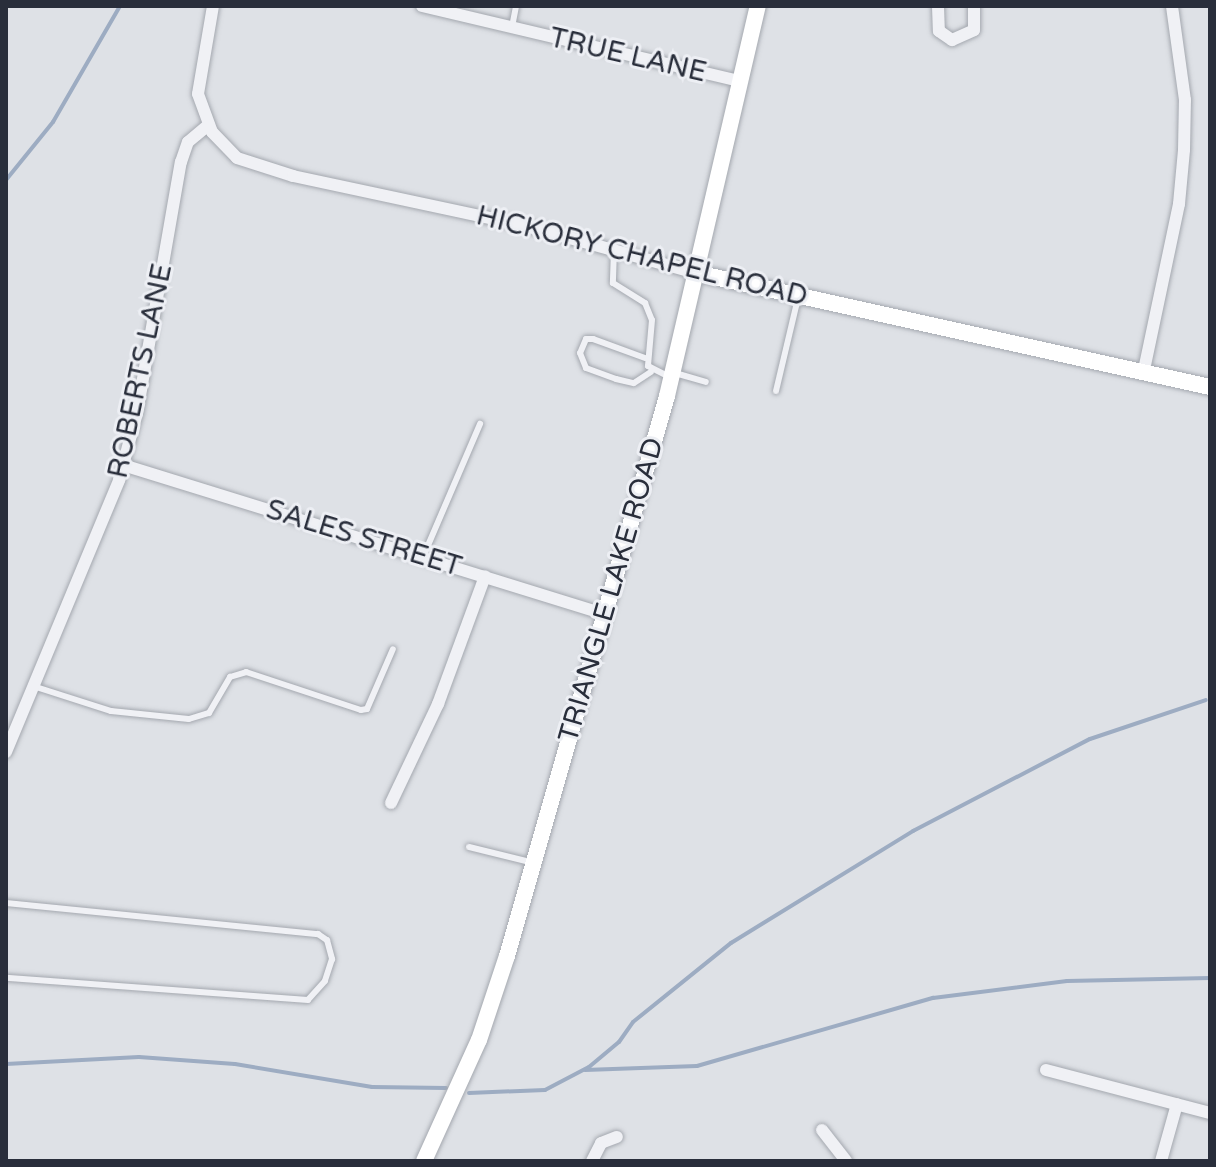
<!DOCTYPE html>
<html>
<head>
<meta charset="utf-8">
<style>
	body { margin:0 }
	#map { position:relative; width:1216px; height:1167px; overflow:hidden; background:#dee1e6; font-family:"Varela Round",sans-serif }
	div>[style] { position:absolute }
	.stream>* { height:4px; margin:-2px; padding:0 2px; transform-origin:2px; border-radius:2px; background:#9dacc2 }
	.roads { filter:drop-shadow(0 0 2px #a4a8af) drop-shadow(0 0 2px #a4a8af) }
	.lane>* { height:6px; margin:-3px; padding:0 3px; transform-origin:3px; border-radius:3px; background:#f0f1f5 }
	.street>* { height:12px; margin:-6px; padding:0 6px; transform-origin:6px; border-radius:6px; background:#f0f1f5 }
	.secondary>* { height:16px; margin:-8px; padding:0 8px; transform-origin:8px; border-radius:8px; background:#fff }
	span { translate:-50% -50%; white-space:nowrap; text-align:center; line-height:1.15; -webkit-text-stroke:6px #edeff4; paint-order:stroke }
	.street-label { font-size:28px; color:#292e3b }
	.frame { position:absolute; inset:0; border:8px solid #292e3b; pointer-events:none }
</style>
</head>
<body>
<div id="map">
	<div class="stream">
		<div style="left:6px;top:180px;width:75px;rotate:-51deg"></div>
		<div style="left:53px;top:122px;width:134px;rotate:-60deg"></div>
		<div style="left:6px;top:1064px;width:133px;rotate:-3deg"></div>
		<div style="left:139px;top:1057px;width:96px;rotate:4.2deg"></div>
		<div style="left:235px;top:1064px;width:139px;rotate:9.5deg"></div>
		<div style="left:372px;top:1087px;width:74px;rotate:0.8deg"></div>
		<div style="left:585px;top:1070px;width:112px;rotate:-2deg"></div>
		<div style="left:697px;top:1066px;width:246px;rotate:-16.1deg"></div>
		<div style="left:933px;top:998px;width:135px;rotate:-7.2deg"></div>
		<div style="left:1067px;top:981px;width:143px;rotate:-1.2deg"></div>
		<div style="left:469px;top:1093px;width:76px;rotate:-2.3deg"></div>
		<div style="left:545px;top:1090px;width:50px;rotate:-27.6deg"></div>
		<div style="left:589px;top:1067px;width:39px;rotate:-40deg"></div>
		<div style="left:619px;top:1042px;width:24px;rotate:-55deg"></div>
		<div style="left:633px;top:1022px;width:126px;rotate:-38.9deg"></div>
		<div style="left:731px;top:943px;width:214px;rotate:-31.6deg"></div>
		<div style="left:913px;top:831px;width:199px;rotate:-27.5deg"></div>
		<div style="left:1090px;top:739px;width:122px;rotate:-18.6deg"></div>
	</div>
	<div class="roads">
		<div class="lane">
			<div style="left:512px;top:27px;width:21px;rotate:-79deg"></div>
			<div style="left:614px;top:250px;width:33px;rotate:92deg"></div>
			<div style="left:613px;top:283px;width:38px;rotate:32deg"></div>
			<div style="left:645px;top:303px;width:18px;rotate:68deg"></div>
			<div style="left:652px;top:320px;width:46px;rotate:95deg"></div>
			<div style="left:648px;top:366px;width:22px;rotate:27deg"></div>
			<div style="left:645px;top:358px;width:55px;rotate:-159.9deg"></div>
			<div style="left:593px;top:339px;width:7px;rotate:180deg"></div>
			<div style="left:586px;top:339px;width:15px;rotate:113deg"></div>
			<div style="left:580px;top:353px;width:16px;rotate:68deg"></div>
			<div style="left:586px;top:368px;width:32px;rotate:20deg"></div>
			<div style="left:616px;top:379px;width:18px;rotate:13deg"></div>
			<div style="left:634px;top:383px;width:20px;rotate:-33deg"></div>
			<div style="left:675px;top:373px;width:32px;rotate:16deg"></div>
			<div style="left:776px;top:391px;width:96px;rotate:-76.7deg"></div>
			<div style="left:423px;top:557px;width:145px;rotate:-66.8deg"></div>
			<div style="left:36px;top:687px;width:79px;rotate:17.7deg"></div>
			<div style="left:111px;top:711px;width:78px;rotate:5.9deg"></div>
			<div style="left:189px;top:719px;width:21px;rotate:-17deg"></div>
			<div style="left:209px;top:713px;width:42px;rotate:-59.7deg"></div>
			<div style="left:230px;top:677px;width:17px;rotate:-17deg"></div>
			<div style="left:246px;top:672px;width:121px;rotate:18.3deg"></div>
			<div style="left:361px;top:710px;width:6px;rotate:-9deg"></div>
			<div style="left:367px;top:709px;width:65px;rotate:-66.6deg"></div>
			<div style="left:469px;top:847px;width:63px;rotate:13.8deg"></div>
			<div style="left:6px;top:903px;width:314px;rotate:5.7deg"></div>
			<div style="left:318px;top:934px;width:11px;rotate:34deg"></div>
			<div style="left:327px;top:940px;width:20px;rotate:75deg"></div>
			<div style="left:332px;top:959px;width:23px;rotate:108deg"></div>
			<div style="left:325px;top:981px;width:25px;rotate:132deg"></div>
			<div style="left:308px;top:1000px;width:303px;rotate:-175.8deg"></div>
		</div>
		<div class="street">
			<div style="left:213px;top:6px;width:89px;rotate:99.7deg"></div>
			<div style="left:198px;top:94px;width:40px;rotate:69.8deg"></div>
			<div style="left:212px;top:132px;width:36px;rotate:46deg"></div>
			<div style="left:237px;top:158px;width:59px;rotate:17.8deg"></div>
			<div style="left:293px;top:176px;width:242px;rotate:12.1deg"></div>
			<div style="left:530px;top:227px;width:168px;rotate:15.5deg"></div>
			<div style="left:422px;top:6px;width:327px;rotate:13.3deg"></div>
			<div style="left:938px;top:6px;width:25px;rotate:88deg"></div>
			<div style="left:939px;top:31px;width:16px;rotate:35deg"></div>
			<div style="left:952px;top:40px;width:24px;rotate:-24deg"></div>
			<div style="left:974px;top:30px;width:24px;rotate:-90deg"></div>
			<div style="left:1144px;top:370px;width:170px;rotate:-78.1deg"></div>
			<div style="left:1179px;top:204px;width:54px;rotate:-84.7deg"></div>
			<div style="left:1184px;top:150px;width:50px;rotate:-88.9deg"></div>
			<div style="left:1185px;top:100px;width:95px;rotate:-97.9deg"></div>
			<div style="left:123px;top:465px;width:504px;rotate:17.21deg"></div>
			<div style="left:6px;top:752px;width:295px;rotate:-67.4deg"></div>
			<div style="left:119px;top:480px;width:69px;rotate:-75deg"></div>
			<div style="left:137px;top:413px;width:255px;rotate:-80.1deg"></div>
			<div style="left:181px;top:162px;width:21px;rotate:-71deg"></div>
			<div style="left:188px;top:142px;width:26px;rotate:-40deg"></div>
			<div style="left:391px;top:803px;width:110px;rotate:-64.6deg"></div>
			<div style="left:438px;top:704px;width:136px;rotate:-69.8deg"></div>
			<div style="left:1046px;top:1070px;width:170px;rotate:14.7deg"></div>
			<div style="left:822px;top:1130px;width:39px;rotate:52deg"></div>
			<div style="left:592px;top:1161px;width:20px;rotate:-63deg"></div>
			<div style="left:601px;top:1143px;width:17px;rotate:-21deg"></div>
			<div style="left:1161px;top:1161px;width:59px;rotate:-74.3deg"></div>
		</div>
		<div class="secondary">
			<div style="left:692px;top:272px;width:531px;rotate:12.52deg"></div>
			<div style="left:424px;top:1161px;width:133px;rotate:-65.6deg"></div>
			<div style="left:479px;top:1040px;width:89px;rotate:-71.6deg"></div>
			<div style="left:507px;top:956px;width:582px;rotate:-74.05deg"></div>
			<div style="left:667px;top:396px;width:400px;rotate:-76.9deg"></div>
		</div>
	</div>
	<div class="street-label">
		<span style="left:628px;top:55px;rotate:13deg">TRUE LANE</span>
		<span style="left:642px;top:256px;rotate:14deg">HICKORY CHAPEL ROAD</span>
		<span style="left:140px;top:371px;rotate:-78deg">ROBERTS LANE</span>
		<span style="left:364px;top:538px;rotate:17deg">SALES STREET</span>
		<span style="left:611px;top:590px;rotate:-74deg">TRIANGLE LAKE ROAD</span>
	</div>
	<div class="frame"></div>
</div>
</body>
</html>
